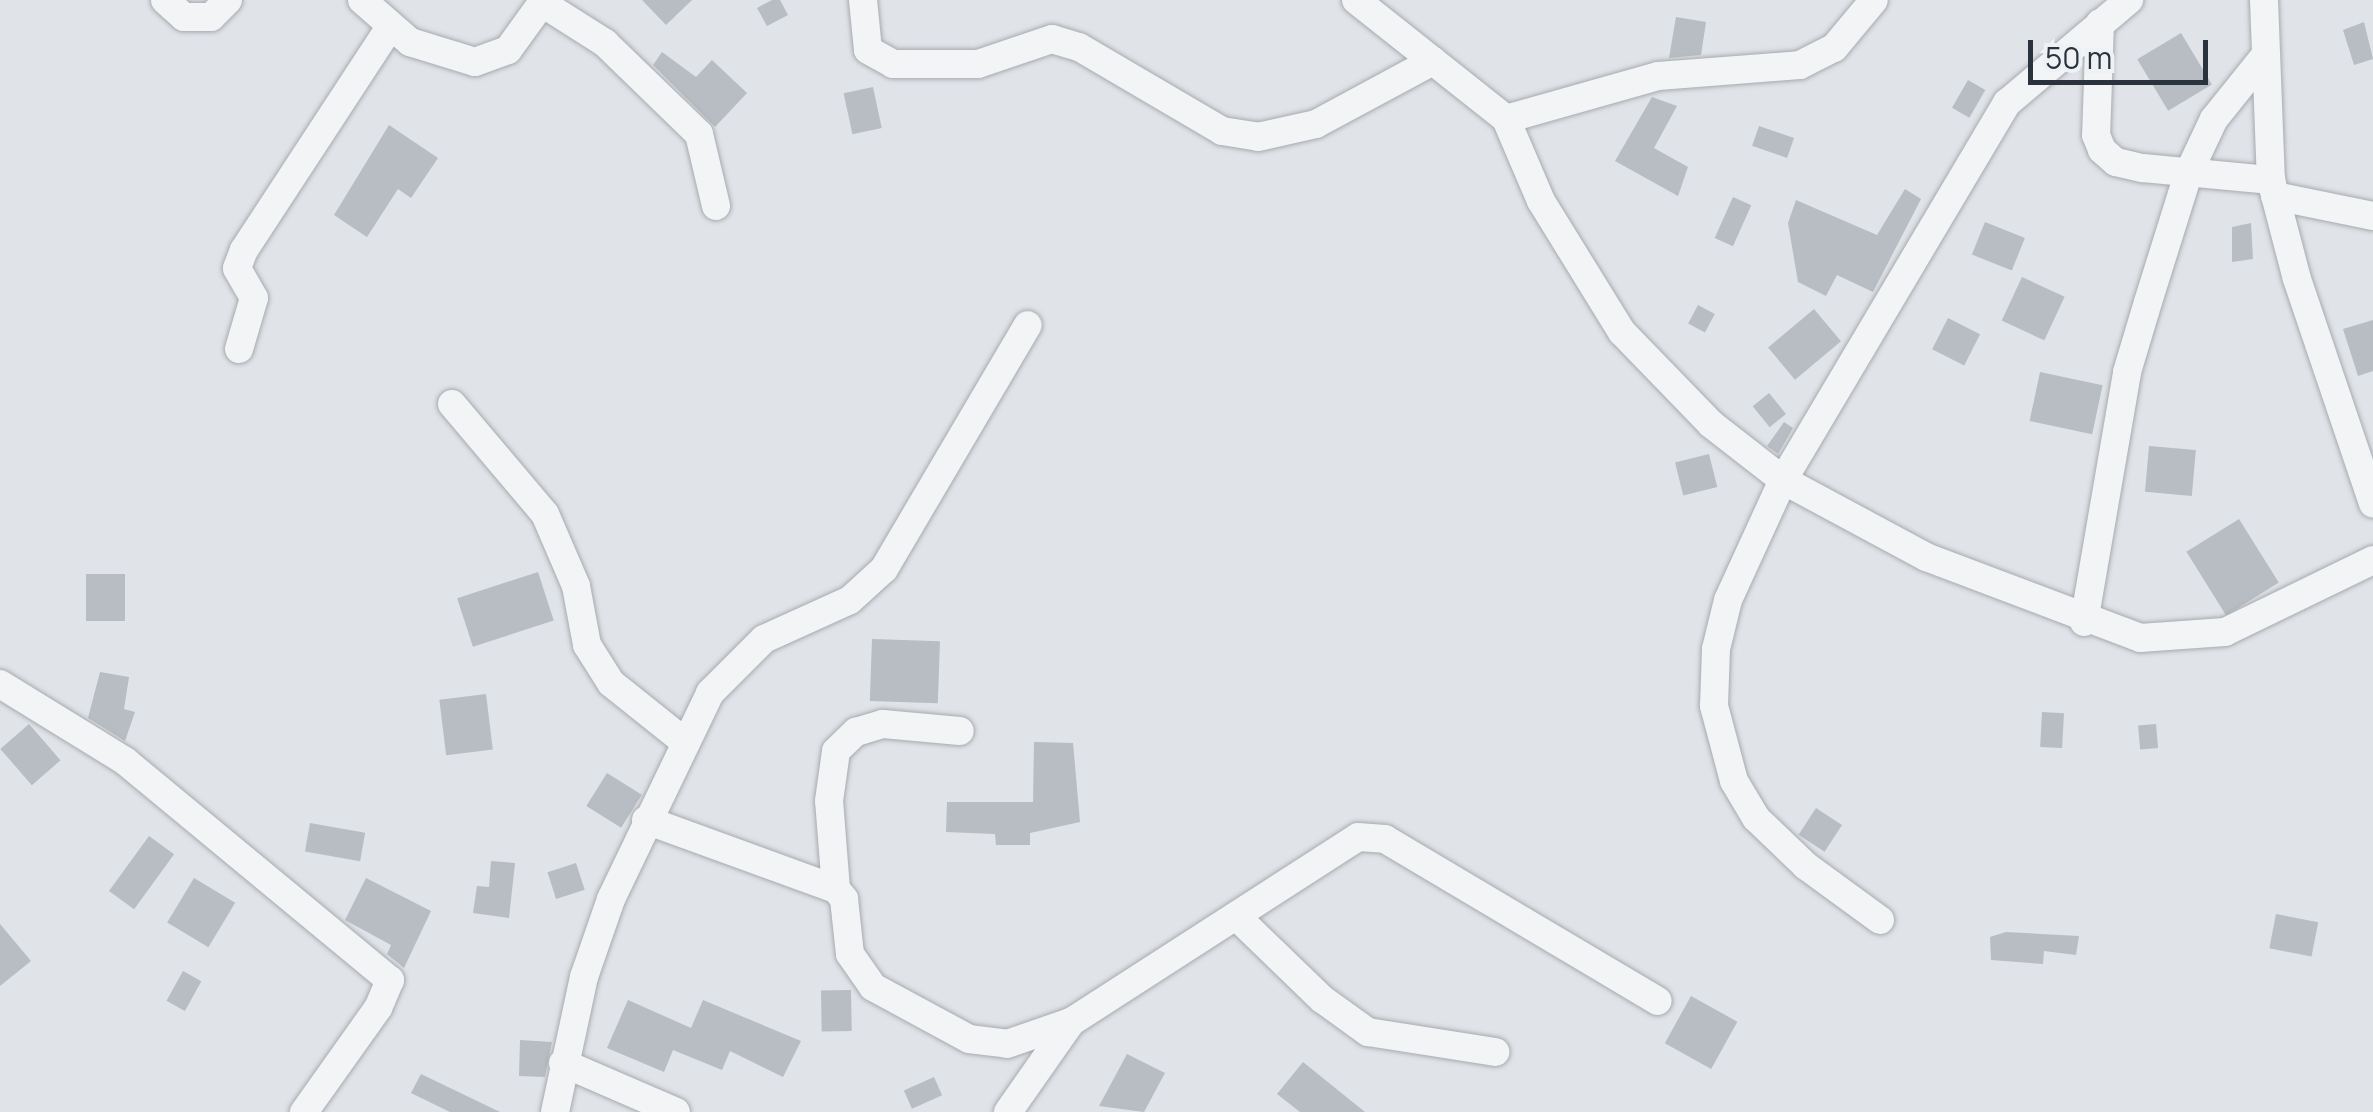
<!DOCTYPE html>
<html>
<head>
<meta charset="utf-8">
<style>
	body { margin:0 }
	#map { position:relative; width:2373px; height:1112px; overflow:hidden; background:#e0e3e7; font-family:Manrope,sans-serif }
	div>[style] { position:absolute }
	.building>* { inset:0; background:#b7bdc3; transform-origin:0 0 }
	.roads { filter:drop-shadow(0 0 2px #a6abb1) drop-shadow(0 0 2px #a6abb1) }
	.street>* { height:28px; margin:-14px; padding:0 14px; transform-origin:14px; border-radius:14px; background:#f2f4f6 }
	span { translate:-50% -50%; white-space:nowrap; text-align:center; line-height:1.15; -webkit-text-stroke:10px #eff2f5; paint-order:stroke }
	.scale { position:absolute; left:2028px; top:40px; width:180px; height:45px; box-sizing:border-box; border:5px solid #2a333d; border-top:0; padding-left:12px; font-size:30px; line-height:35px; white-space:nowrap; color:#2a333d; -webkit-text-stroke:8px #eff2f5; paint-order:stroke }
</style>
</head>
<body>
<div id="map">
	<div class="building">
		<div style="clip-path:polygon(642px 0,692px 0,666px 25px)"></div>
		<div style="clip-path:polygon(772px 0,780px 0,788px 15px,767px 26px,757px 8px)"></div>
		<div style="clip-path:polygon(1676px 17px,1706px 22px,1701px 55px,1669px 58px)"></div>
		<div style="clip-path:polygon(2364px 22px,2373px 59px,2354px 65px,2343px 30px)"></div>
		<div style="left:2181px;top:33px;width:60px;height:51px;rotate:59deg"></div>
		<div style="clip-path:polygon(662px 52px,696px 77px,712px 60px,747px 93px,715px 127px,653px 65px)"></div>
		<div style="left:1968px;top:80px;width:20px;height:32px;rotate:30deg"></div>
		<div style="left:873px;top:87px;width:42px;height:30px;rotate:78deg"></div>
		<div style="clip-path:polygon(1652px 97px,1677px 106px,1654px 148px,1688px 167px,1678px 196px,1615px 161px)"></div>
		<div style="clip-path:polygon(389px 125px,438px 158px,411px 198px,398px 189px,367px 237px,334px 215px)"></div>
		<div style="left:1759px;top:126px;width:37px;height:21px;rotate:19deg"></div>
		<div style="clip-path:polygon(1905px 189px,1921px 199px,1873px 292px,1837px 275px,1826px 296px,1798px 282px,1788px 223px,1796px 200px,1877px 235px)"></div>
		<div style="left:1733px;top:197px;width:20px;height:45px;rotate:24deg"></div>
		<div style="left:1985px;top:222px;width:43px;height:35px;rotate:22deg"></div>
		<div style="clip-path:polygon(2251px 223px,2253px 259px,2232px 262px,2232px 227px)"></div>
		<div style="left:2022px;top:277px;width:47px;height:48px;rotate:25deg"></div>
		<div style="left:1698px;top:305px;width:19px;height:21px;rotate:28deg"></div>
		<div style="left:1814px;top:309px;width:42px;height:60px;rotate:50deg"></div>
		<div style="left:1948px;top:318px;width:36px;height:35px;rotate:27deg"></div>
		<div style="clip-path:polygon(2373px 320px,2373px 371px,2358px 376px,2343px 329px)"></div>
		<div style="left:2040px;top:372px;width:64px;height:50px;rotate:12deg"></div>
		<div style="left:1769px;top:393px;width:27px;height:21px;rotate:51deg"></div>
		<div style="clip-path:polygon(1784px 422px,1793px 428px,1778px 454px,1767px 446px)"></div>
		<div style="left:2149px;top:446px;width:47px;height:46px;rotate:5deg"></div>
		<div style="left:1709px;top:454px;width:34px;height:35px;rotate:76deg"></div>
		<div style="left:2239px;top:519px;width:75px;height:62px;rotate:58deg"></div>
		<div style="left:538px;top:572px;width:51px;height:85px;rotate:72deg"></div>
		<div style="left:86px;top:574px;width:39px;height:47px"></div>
		<div style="left:872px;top:639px;width:68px;height:62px;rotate:2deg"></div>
		<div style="clip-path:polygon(100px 672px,129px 677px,124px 709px,135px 712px,125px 741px,88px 718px)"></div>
		<div style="left:486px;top:694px;width:56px;height:47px;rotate:83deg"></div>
		<div style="left:2042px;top:712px;width:22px;height:35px;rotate:3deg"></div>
		<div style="left:29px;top:724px;width:48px;height:38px;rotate:49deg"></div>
		<div style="left:2156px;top:724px;width:24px;height:18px;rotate:85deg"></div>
		<div style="clip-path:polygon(1034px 742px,1073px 743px,1080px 822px,1030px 833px,1030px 845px,996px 845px,995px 834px,946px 832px,947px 802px,1033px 802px)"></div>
		<div style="left:607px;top:773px;width:41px;height:39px;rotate:32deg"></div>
		<div style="left:1816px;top:808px;width:31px;height:32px;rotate:33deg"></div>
		<div style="left:310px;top:823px;width:56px;height:29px;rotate:10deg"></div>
		<div style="left:149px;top:836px;width:31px;height:68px;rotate:36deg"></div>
		<div style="clip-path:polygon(491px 861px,515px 863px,509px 918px,473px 913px,477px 886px,489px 887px)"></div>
		<div style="left:576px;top:863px;width:28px;height:30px;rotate:72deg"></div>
		<div style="left:194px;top:878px;width:48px;height:52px;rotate:31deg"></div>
		<div style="clip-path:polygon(366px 878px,431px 911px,404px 968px,387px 954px,391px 945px,345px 920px)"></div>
		<div style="left:2276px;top:914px;width:43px;height:35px;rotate:11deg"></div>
		<div style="clip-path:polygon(0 924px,31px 961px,0 986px)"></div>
		<div style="clip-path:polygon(2006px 932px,2079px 936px,2076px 955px,2044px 951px,2043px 964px,1991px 960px,1990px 937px)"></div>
		<div style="left:183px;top:971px;width:21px;height:34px;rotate:29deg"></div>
		<div style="left:851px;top:990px;width:41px;height:30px;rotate:89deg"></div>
		<div style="left:1691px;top:996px;width:53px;height:54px;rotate:29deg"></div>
		<div style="clip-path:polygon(628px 1000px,691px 1028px,703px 1000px,801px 1041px,783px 1077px,730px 1051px,722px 1070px,673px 1050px,664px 1072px,607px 1048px)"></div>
		<div style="clip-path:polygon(520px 1040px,552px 1042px,545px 1077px,519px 1076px)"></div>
		<div style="clip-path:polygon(1127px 1054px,1165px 1073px,1144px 1112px,1099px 1106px)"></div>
		<div style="clip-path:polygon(1303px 1062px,1365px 1112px,1300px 1112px,1277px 1094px)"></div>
		<div style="clip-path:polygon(421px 1074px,500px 1112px,450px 1112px,411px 1093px)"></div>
		<div style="left:934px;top:1077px;width:20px;height:33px;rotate:66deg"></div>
	</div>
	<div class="roads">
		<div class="street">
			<div style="left:165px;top:0;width:25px;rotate:42deg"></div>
			<div style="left:184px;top:17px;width:27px"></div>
			<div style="left:211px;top:17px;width:24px;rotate:-45deg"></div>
			<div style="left:362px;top:0;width:64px;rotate:41.2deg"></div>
			<div style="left:410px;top:42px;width:68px;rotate:17.1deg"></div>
			<div style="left:475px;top:62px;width:35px;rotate:-20deg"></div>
			<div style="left:508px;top:50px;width:62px;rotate:-54.2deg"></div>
			<div style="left:863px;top:0;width:50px;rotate:84.3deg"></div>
			<div style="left:868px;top:50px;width:29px;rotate:29deg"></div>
			<div style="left:893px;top:64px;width:85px"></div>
			<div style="left:978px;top:64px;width:78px;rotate:-18.7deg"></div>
			<div style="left:1052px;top:39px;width:28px;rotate:17deg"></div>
			<div style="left:1079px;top:47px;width:166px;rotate:30.4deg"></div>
			<div style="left:1222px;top:131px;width:36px;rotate:9deg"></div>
			<div style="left:1258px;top:137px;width:59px;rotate:-12.6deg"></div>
			<div style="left:1316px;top:124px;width:133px;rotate:-28.3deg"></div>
			<div style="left:1356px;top:0;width:191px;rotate:38.4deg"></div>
			<div style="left:1506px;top:119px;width:89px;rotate:66.9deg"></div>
			<div style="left:1541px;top:201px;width:154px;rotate:58.3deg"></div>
			<div style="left:1622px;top:332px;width:128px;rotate:45.9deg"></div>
			<div style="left:1711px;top:424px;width:91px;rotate:37.9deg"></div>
			<div style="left:1783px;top:480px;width:162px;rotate:28.3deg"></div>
			<div style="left:1926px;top:557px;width:229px;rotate:20.7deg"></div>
			<div style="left:2140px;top:638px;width:85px;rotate:-4deg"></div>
			<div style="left:2225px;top:632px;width:165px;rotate:-25.9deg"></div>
			<div style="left:2264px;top:0;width:180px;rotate:87.8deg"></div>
			<div style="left:2271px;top:180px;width:102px;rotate:75.3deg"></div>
			<div style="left:2297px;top:279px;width:237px;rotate:71.3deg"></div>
			<div style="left:542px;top:3px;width:75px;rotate:32.4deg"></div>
			<div style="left:605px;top:43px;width:131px;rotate:44.1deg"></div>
			<div style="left:699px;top:134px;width:74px;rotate:76.7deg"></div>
			<div style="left:2100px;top:23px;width:112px;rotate:92deg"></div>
			<div style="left:2096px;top:135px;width:16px;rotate:68deg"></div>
			<div style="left:2102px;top:150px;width:18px;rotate:41deg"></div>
			<div style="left:2116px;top:162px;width:28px;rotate:13deg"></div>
			<div style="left:2143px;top:168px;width:129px;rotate:5.4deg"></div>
			<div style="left:1506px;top:119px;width:158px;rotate:-15.8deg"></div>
			<div style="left:1658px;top:76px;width:142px;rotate:-4.4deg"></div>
			<div style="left:1800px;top:65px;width:38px;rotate:-27deg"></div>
			<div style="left:1834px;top:48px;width:62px;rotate:-50.2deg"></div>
			<div style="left:2275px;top:196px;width:100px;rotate:11.5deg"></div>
			<div style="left:239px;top:349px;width:53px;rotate:-73.6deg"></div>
			<div style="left:254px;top:298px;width:34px;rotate:-120deg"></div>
			<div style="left:237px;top:268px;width:19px;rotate:-69deg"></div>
			<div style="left:244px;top:250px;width:265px;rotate:-56.8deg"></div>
			<div style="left:452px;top:404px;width:144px;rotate:49.8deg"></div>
			<div style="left:545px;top:514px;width:78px;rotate:66.7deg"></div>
			<div style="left:576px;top:586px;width:60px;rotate:79.4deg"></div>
			<div style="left:587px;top:645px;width:45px;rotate:57.7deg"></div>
			<div style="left:611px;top:683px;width:95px;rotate:38.6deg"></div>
			<div style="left:2084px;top:622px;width:254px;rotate:-80.2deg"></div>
			<div style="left:2127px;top:372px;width:73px;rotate:-73.3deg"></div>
			<div style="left:2148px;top:302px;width:134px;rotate:-72.6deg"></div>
			<div style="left:2188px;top:174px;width:61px;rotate:-64.7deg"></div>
			<div style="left:2214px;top:119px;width:78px;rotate:-51.2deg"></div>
			<div style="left:0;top:684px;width:147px;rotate:31.6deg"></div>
			<div style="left:125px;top:761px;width:344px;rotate:39.6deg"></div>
			<div style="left:390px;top:980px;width:30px;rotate:113deg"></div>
			<div style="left:378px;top:1008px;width:128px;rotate:125.4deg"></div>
			<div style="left:646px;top:820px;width:202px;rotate:20deg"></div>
			<div style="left:836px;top:889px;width:13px;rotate:51deg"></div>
			<div style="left:844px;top:899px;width:55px;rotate:83.8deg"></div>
			<div style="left:850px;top:954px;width:40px;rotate:55.1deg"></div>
			<div style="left:873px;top:987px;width:109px;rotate:28.4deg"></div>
			<div style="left:969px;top:1039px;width:38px;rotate:7deg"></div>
			<div style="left:1007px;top:1044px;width:68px;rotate:-19deg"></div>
			<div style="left:1071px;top:1022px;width:341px;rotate:-32.8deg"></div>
			<div style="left:1358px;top:837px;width:27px;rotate:4deg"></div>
			<div style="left:1385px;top:839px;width:317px;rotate:30.7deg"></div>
			<div style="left:836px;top:889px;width:88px;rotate:-94.5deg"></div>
			<div style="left:829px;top:801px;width:50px;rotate:-82deg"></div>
			<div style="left:836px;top:751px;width:28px;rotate:-44deg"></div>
			<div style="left:856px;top:732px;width:28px;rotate:-17deg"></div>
			<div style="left:883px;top:724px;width:77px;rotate:5.2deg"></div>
			<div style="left:1236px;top:916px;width:120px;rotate:44deg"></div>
			<div style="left:1322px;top:999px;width:57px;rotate:35.7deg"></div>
			<div style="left:1368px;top:1032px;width:129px;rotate:8.9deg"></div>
			<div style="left:1880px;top:920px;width:92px;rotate:-143.9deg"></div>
			<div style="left:1806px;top:866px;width:69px;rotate:-136.2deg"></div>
			<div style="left:1756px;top:818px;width:43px;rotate:-120.7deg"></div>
			<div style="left:1734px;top:781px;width:78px;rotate:-104.9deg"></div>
			<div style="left:1714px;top:706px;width:57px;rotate:-88deg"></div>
			<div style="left:1716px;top:649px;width:50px;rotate:-76.2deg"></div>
			<div style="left:1728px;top:600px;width:132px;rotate:-65.4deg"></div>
			<div style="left:1783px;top:480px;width:439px;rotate:-59.3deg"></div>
			<div style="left:2007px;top:103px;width:160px;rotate:-40.2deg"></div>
			<div style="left:563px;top:1063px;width:123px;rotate:23.4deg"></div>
			<div style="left:555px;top:1112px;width:138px;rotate:-77.9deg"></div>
			<div style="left:584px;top:977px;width:83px;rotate:-70.9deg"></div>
			<div style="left:611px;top:899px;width:229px;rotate:-64.3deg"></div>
			<div style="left:710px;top:693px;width:76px;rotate:-45deg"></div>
			<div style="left:764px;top:639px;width:94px;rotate:-24.4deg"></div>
			<div style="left:850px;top:600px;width:46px;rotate:-42.4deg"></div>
			<div style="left:884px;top:569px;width:283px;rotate:-59.5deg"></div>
			<div style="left:1008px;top:1112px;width:110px;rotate:-55deg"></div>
		</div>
	</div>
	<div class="scale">50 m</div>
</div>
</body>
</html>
